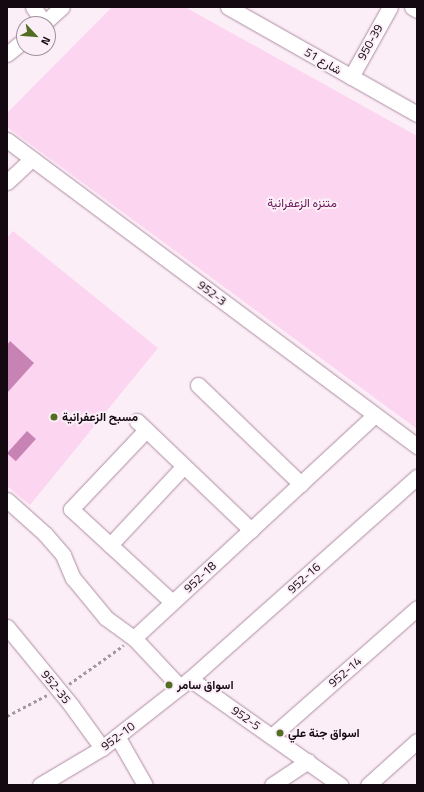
<!DOCTYPE html>
<html>
<head>
<meta charset="utf-8">
<style>
	body { margin:0 }
	#map { position:relative; width:424px; height:792px; overflow:hidden; background:#fceef7; font-family:"Titillium Web",Vazirmatn,sans-serif }
	div>[style] { position:absolute }
	.green>* { inset:0; background:#fcd5f0 }
	.water>* { inset:0; background:#c883b5; transform-origin:0 0 }
	.path>* { height:2.5px; margin-top:-1.25px; transform-origin:0; background:repeating-linear-gradient(90deg,#a497a0 0 3px,transparent 0 6px) }
	.roads { filter:drop-shadow(0 0 1px #ad8da3) drop-shadow(0 0 1px #ad8da3) }
	.street>* { height:15px; margin:-7.5px; padding:0 7.5px; transform-origin:7.5px; border-radius:7.5px; background:#fff }
	.dots>* { width:11px; height:11px; translate:-50% -50%; box-sizing:border-box; border:2px solid #fceef7; border-radius:50% }
	span { translate:-50% -50%; white-space:nowrap; text-align:center; line-height:1.15; -webkit-text-stroke:4px #fceef7; paint-order:stroke }
	.street-label { font-size:12px; color:#140911 }
	.park-label { font-size:12px; color:#661556 }
	.poi-label { font-size:12px; color:#140911; font-weight:700 }
	.left { translate:0 -50%; text-align:left }
	.frame { position:absolute; inset:0; border:8px solid #140911; pointer-events:none }
	.north { position:absolute; left:16px; top:16px; width:40px; height:40px; box-sizing:border-box; background:#fceef7; border:1px solid #9f929b; border-radius:50%; rotate:116deg; font-size:11px; font-weight:700; line-height:16px; text-align:center; color:#140911 }
	.north::after { content:''; display:block; margin:auto; width:14px; height:18px; background:#526e22; clip-path:polygon(50% 0,100% 100%,50% 72%,0 100%) }
</style>
</head>
<body>
<div id="map">
	<div class="green">
		<div style="clip-path:polygon(112px 7px,185px 7px,417px 136px,417px 429px,7px 127px,7px 113px)"></div>
		<div style="clip-path:polygon(13px 231px,158px 348px,30px 505px,7px 486px,7px 238px)"></div>
	</div>
	<div class="water">
		<div style="clip-path:polygon(10px 341px,34px 363px,7px 393px,7px 345px)"></div>
		<div style="left:27px;top:431px;width:12px;height:30px;rotate:42deg"></div>
	</div>
	<div class="path">
		<div style="left:69px;top:684px;width:67px;rotate:-35.3deg"></div>
		<div style="left:7px;top:716px;width:45px;rotate:-27.7deg"></div>
	</div>
	<div class="roads">
		<div class="street">
			<div style="left:33px;top:7px;width:19px;rotate:54deg"></div>
			<div style="left:228px;top:7px;width:217px;rotate:29.5deg"></div>
			<div style="left:412px;top:7px;width:6px;rotate:31deg"></div>
			<div style="left:43px;top:24px;width:25px;rotate:-42deg"></div>
			<div style="left:7px;top:54px;width:22px;rotate:-39deg"></div>
			<div style="left:351px;top:77px;width:80px;rotate:-60.9deg"></div>
			<div style="left:7px;top:140px;width:512px;rotate:36.74deg"></div>
			<div style="left:7px;top:182px;width:34px;rotate:-43deg"></div>
			<div style="left:198px;top:385px;width:143px;rotate:43.9deg"></div>
			<div style="left:137px;top:421px;width:158px;rotate:43.7deg"></div>
			<div style="left:146px;top:430px;width:109px;rotate:133.5deg"></div>
			<div style="left:71px;top:509px;width:137px;rotate:42.6deg"></div>
			<div style="left:7px;top:500px;width:51px;rotate:41.8deg"></div>
			<div style="left:45px;top:534px;width:28px;rotate:49deg"></div>
			<div style="left:63px;top:555px;width:25px;rotate:67deg"></div>
			<div style="left:73px;top:578px;width:52px;rotate:50.5deg"></div>
			<div style="left:106px;top:618px;width:34px;rotate:36deg"></div>
			<div style="left:134px;top:638px;width:67px;rotate:46.8deg"></div>
			<div style="left:110px;top:545px;width:108px;rotate:-46.9deg"></div>
			<div style="left:7px;top:627px;width:101px;rotate:50.6deg"></div>
			<div style="left:71px;top:705px;width:53px;rotate:54.2deg"></div>
			<div style="left:134px;top:638px;width:328px;rotate:-42.8deg"></div>
			<div style="left:190px;top:679px;width:184px;rotate:35.2deg"></div>
			<div style="left:117px;top:736px;width:56px;rotate:60.3deg"></div>
			<div style="left:272px;top:736px;width:193px;rotate:-41.4deg"></div>
			<div style="left:40px;top:785px;width:72px;rotate:-30.8deg"></div>
			<div style="left:102px;top:748px;width:112px;rotate:-38.1deg"></div>
			<div style="left:190px;top:679px;width:304px;rotate:-41.7deg"></div>
			<div style="left:272px;top:785px;width:43px;rotate:-33.7deg"></div>
			<div style="left:368px;top:785px;width:66px;rotate:-41.9deg"></div>
		</div>
	</div>
	<div class="dots">
		<div style="left:54px;top:417px;background:#526e22"></div>
		<div style="left:169px;top:685px;background:#526e22"></div>
		<div style="left:280px;top:733px;background:#526e22"></div>
	</div>
	<div class="street-label">
		<span style="left:370px;top:42px;rotate:-61deg">950-39</span>
		<span style="left:323px;top:61px;rotate:30deg">شارع 51</span>
		<span style="left:212px;top:293px;rotate:37deg">952-3</span>
		<span style="left:200px;top:577px;rotate:-43deg">952-18</span>
		<span style="left:304px;top:578px;rotate:-42deg">952-16</span>
		<span style="left:345px;top:672px;rotate:-41deg">952-14</span>
		<span style="left:56px;top:687px;rotate:51deg">952-35</span>
		<span style="left:246px;top:718px;rotate:35deg">952-5</span>
		<span style="left:118px;top:736px;rotate:-37deg">952-10</span>
	</div>
	<div class="park-label">
		<span style="left:302px;top:203px">متنزه الزعفرانية</span>
	</div>
	<div class="poi-label">
		<span class="left" style="left:62px;top:417px">مسبح الزعفرانية</span>
		<span class="left" style="left:177px;top:685px">اسواق سامر</span>
		<span class="left" style="left:288px;top:733px">اسواق جنة علي</span>
	</div>
	<div class="frame"></div>
	<div class="north">N</div>
</div>
</body>
</html>
